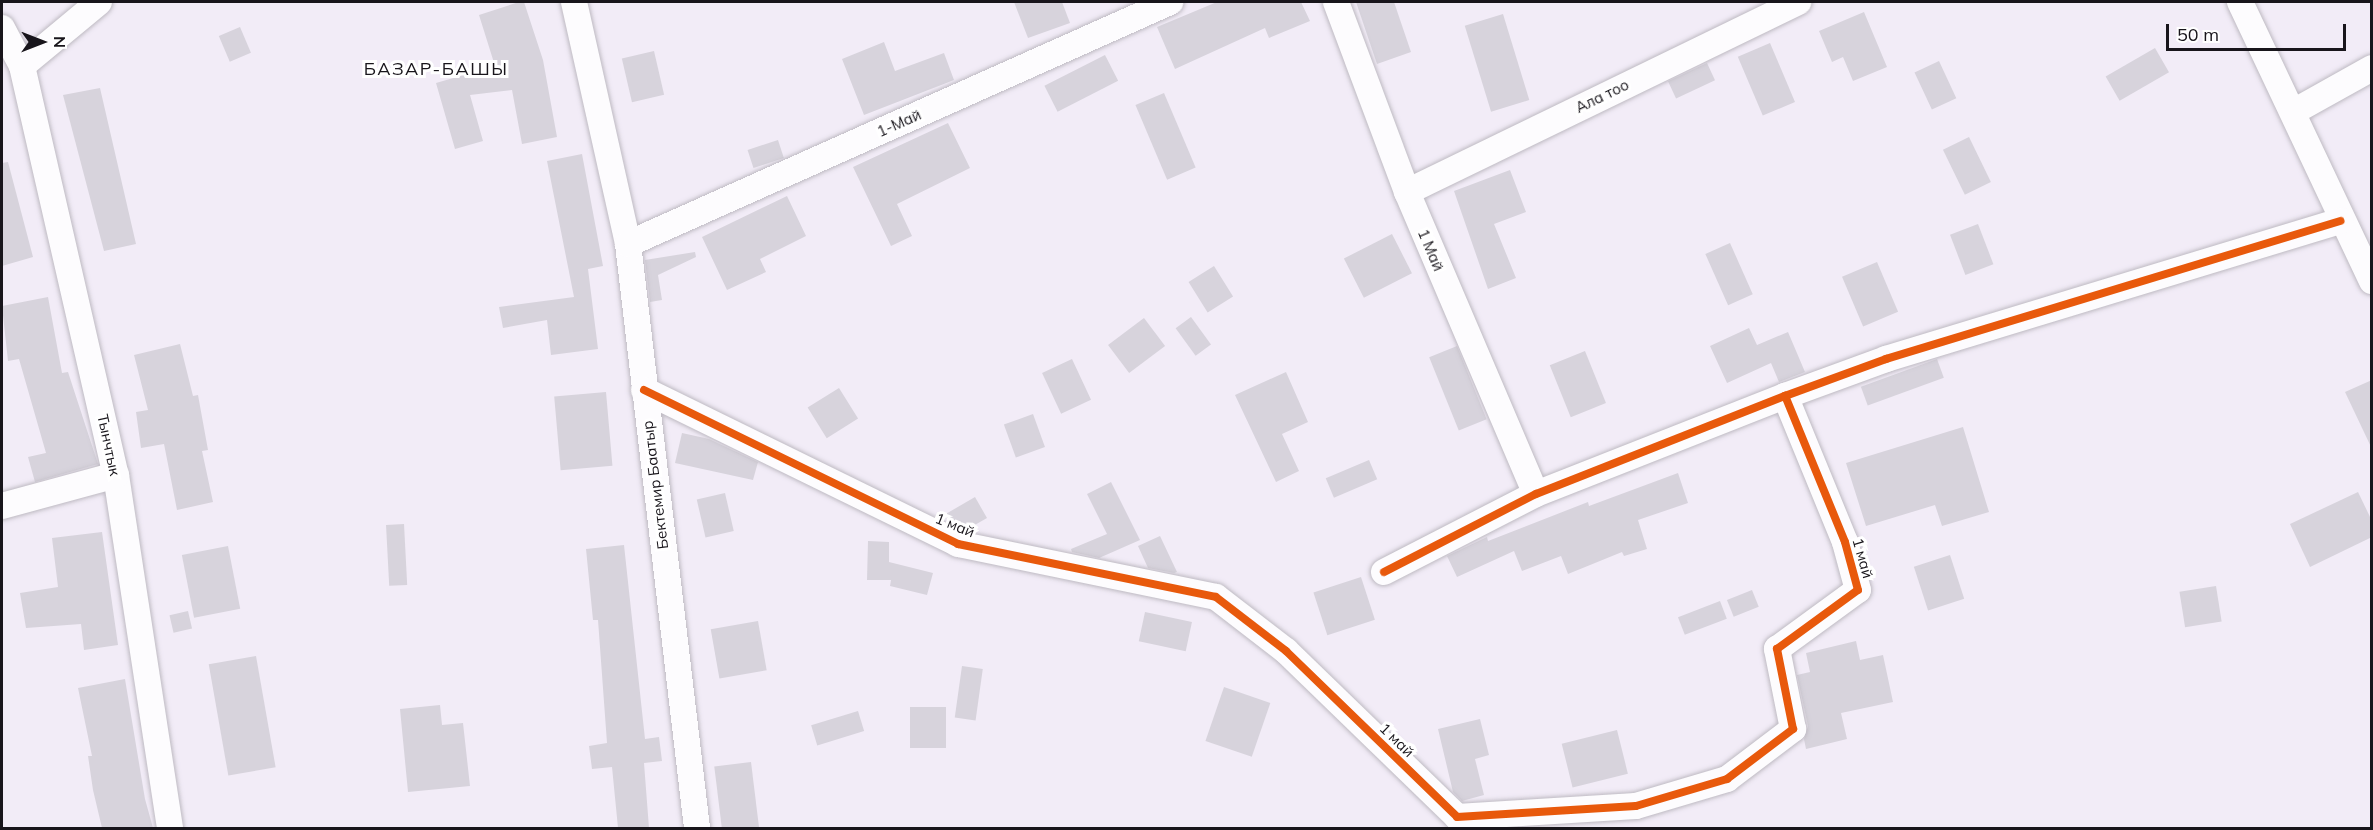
<!DOCTYPE html>
<html>
<head>
<meta charset="utf-8">
<style>
	body { margin:0 }
	#map { position:relative; width:2373px; height:830px; overflow:hidden; background:#f2ecf7; font-family:Mulish,sans-serif }
	div>[style] { position:absolute }
	.building>* { inset:0; background:#d7d3dc; transform-origin:0 0 }
	.roads { filter:drop-shadow(0 0 2px #bebac2) drop-shadow(0 0 2px #bebac2) }
	.minor>* { height:26px; margin:-13px; padding:0 13px; transform-origin:13px; border-radius:13px; background:#fdfcfe }
	.cycleway>* { height:8px; margin:-4px; padding:0 4px; transform-origin:4px; border-radius:4px; background:#e8590c }
	span { translate:-50% -50%; white-space:nowrap; text-align:center; line-height:1.15; -webkit-text-stroke:6px #fff; paint-order:stroke }
	.street-label { font-size:15px; color:#18151b }
	.quarter-label { font-size:18px; color:#18151b; letter-spacing:1.5px }
	.frame { position:absolute; inset:0; border:3px solid #18151b; pointer-events:none }
	.north { position:absolute; left:12px; top:12px; width:60px; height:60px; -webkit-text-stroke:4px #fff; paint-order:stroke; rotate:90deg; font-size:16px; font-weight:700; line-height:24px; text-align:center; color:#18151b }
	.north::after { content:''; display:block; margin:auto; width:21px; height:27px; background:#18151b; clip-path:polygon(50% 0,100% 100%,50% 72%,0 100%) }
	.scale { position:absolute; left:2166px; top:24px; width:180px; height:27px; box-sizing:border-box; border:3px solid #18151b; border-top:0; padding-left:8px; font-size:18px; line-height:21px; white-space:nowrap; color:#18151b; -webkit-text-stroke:4px #fff; paint-order:stroke }
</style>
</head>
<body>
<div id="map">
	<div class="building">
		<div style="clip-path:polygon(519px 2px,524px 2px,543px 60px,557px 137px,522px 144px,512px 90px,470px 95px,483px 141px,455px 149px,436px 83px,495px 66px,479px 15px)"></div>
		<div style="clip-path:polygon(1014px 2px,1062px 2px,1070px 23px,1028px 38px)"></div>
		<div style="clip-path:polygon(1217px 2px,1301px 2px,1310px 21px,1269px 38px,1265px 28px,1175px 69px,1157px 27px)"></div>
		<div style="clip-path:polygon(1356px 2px,1394px 2px,1411px 52px,1377px 64px)"></div>
		<div style="clip-path:polygon(1864px 12px,1887px 67px,1853px 81px,1843px 57px,1832px 62px,1819px 31px)"></div>
		<div style="left:1503px;top:14px;width:90px;height:40px;rotate:73deg"></div>
		<div style="left:240px;top:27px;width:28px;height:23px;rotate:67deg"></div>
		<div style="clip-path:polygon(884px 42px,895px 71px,944px 53px,954px 80px,864px 115px,842px 59px)"></div>
		<div style="left:1770px;top:43px;width:64px;height:35px;rotate:67deg"></div>
		<div style="left:2155px;top:48px;width:28px;height:57px;rotate:60deg"></div>
		<div style="left:654px;top:51px;width:45px;height:33px;rotate:77deg"></div>
		<div style="left:1105px;top:55px;width:29px;height:68px;rotate:63deg"></div>
		<div style="left:1939px;top:61px;width:41px;height:27px;rotate:65deg"></div>
		<div style="left:1707px;top:63px;width:19px;height:43px;rotate:65deg"></div>
		<div style="clip-path:polygon(100px 88px,136px 244px,104px 251px,63px 95px)"></div>
		<div style="left:1164px;top:93px;width:81px;height:31px;rotate:67deg"></div>
		<div style="clip-path:polygon(948px 123px,970px 168px,897px 204px,912px 236px,891px 246px,853px 167px)"></div>
		<div style="left:1969px;top:137px;width:50px;height:29px;rotate:64deg"></div>
		<div style="left:778px;top:140px;width:19px;height:32px;rotate:72deg"></div>
		<div style="clip-path:polygon(582px 154px,603px 266px,588px 269px,598px 349px,551px 355px,547px 320px,503px 328px,499px 307px,574px 297px,547px 161px)"></div>
		<div style="clip-path:polygon(8px 162px,33px 257px,2px 266px,2px 163px)"></div>
		<div style="clip-path:polygon(1510px 170px,1526px 212px,1494px 224px,1516px 278px,1488px 289px,1454px 191px)"></div>
		<div style="clip-path:polygon(787px 196px,806px 236px,760px 259px,766px 272px,727px 290px,702px 237px)"></div>
		<div style="left:1978px;top:224px;width:43px;height:30px;rotate:69deg"></div>
		<div style="left:1392px;top:234px;width:44px;height:54px;rotate:63deg"></div>
		<div style="left:1730px;top:243px;width:56px;height:27px;rotate:66deg"></div>
		<div style="clip-path:polygon(695px 252px,696px 257px,658px 275px,662px 300px,650px 302px,645px 260px)"></div>
		<div style="left:1877px;top:262px;width:54px;height:38px;rotate:67deg"></div>
		<div style="left:1214px;top:266px;width:36px;height:30px;rotate:58deg"></div>
		<div style="clip-path:polygon(48px 297px,62px 373px,68px 372px,98px 464px,35px 482px,28px 457px,46px 453px,19px 359px,8px 361px,2px 306px)"></div>
		<div style="left:1191px;top:317px;width:34px;height:19px;rotate:54deg"></div>
		<div style="left:1144px;top:318px;width:35px;height:45px;rotate:53deg"></div>
		<div style="clip-path:polygon(1749px 328px,1757px 345px,1788px 332px,1805px 372px,1779px 382px,1771px 363px,1727px 383px,1710px 346px)"></div>
		<div style="clip-path:polygon(180px 344px,193px 396px,198px 395px,208px 450px,202px 451px,213px 502px,177px 510px,164px 444px,141px 448px,136px 412px,148px 410px,134px 355px)"></div>
		<div style="left:1457px;top:346px;width:79px;height:30px;rotate:68deg"></div>
		<div style="left:1585px;top:351px;width:56px;height:38px;rotate:68deg"></div>
		<div style="left:1072px;top:359px;width:45px;height:33px;rotate:65deg"></div>
		<div style="left:1937px;top:359px;width:20px;height:81px;rotate:70deg"></div>
		<div style="clip-path:polygon(1286px 372px,1308px 422px,1282px 434px,1299px 471px,1276px 482px,1235px 395px)"></div>
		<div style="clip-path:polygon(2372px 380px,2372px 449px,2345px 392px)"></div>
		<div style="left:839px;top:388px;width:36px;height:37px;rotate:58deg"></div>
		<div style="left:606px;top:392px;width:74px;height:52px;rotate:85deg"></div>
		<div style="left:1033px;top:414px;width:35px;height:31px;rotate:70deg"></div>
		<div style="clip-path:polygon(1963px 427px,1989px 512px,1942px 526px,1935px 505px,1866px 526px,1846px 463px)"></div>
		<div style="clip-path:polygon(682px 433px,709px 439px,758px 462px,753px 480px,675px 463px)"></div>
		<div style="left:1369px;top:460px;width:21px;height:47px;rotate:67deg"></div>
		<div style="clip-path:polygon(1678px 473px,1688px 503px,1638px 520px,1647px 549px,1624px 556px,1622px 552px,1568px 574px,1561px 556px,1522px 571px,1514px 551px,1457px 577px,1447px 556px,1487px 537px,1488px 541px,1588px 502px,1589px 506px)"></div>
		<div style="clip-path:polygon(1111px 482px,1140px 540px,1099px 558px,1072px 552px,1071px 549px,1107px 534px,1087px 494px)"></div>
		<div style="clip-path:polygon(2358px 492px,2372px 521px,2372px 537px,2310px 567px,2290px 524px)"></div>
		<div style="left:725px;top:493px;width:39px;height:29px;rotate:77deg"></div>
		<div style="clip-path:polygon(975px 497px,987px 518px,966px 530px,949px 523px,944px 515px)"></div>
		<div style="left:404px;top:524px;width:61px;height:18px;rotate:87deg"></div>
		<div style="clip-path:polygon(102px 532px,118px 645px,84px 650px,81px 624px,26px 628px,20px 593px,58px 587px,52px 538px)"></div>
		<div style="clip-path:polygon(1160px 536px,1177px 572px,1174px 573px,1148px 568px,1138px 546px)"></div>
		<div style="clip-path:polygon(868px 541px,889px 542px,889px 562px,933px 573px,927px 595px,890px 586px,891px 580px,867px 580px)"></div>
		<div style="clip-path:polygon(624px 545px,645px 739px,659px 737px,662px 761px,644px 763px,649px 828px,618px 828px,612px 767px,592px 769px,589px 746px,607px 743px,598px 620px,593px 620px,586px 549px)"></div>
		<div style="left:228px;top:546px;width:64px;height:47px;rotate:79deg"></div>
		<div style="left:1950px;top:555px;width:46px;height:38px;rotate:72deg"></div>
		<div style="left:1361px;top:577px;width:45px;height:50px;rotate:72deg"></div>
		<div style="left:2216px;top:586px;width:36px;height:37px;rotate:81deg"></div>
		<div style="left:1752px;top:590px;width:18px;height:27px;rotate:68deg"></div>
		<div style="left:1720px;top:601px;width:19px;height:45px;rotate:69deg"></div>
		<div style="left:188px;top:611px;width:18px;height:19px;rotate:77deg"></div>
		<div style="left:1145px;top:612px;width:48px;height:30px;rotate:12deg"></div>
		<div style="left:758px;top:621px;width:50px;height:48px;rotate:80deg"></div>
		<div style="clip-path:polygon(1856px 641px,1860px 660px,1883px 655px,1893px 702px,1841px 713px,1847px 739px,1806px 749px,1804px 739px,1808px 726px,1797px 675px,1810px 672px,1806px 653px)"></div>
		<div style="left:256px;top:656px;width:113px;height:48px;rotate:80deg"></div>
		<div style="left:962px;top:666px;width:21px;height:52px;rotate:8deg"></div>
		<div style="clip-path:polygon(125px 679px,145px 799px,153px 828px,102px 828px,93px 790px,88px 756px,92px 756px,78px 688px)"></div>
		<div style="left:1224px;top:687px;width:49px;height:57px;rotate:19deg"></div>
		<div style="clip-path:polygon(440px 705px,442px 725px,463px 723px,470px 786px,408px 792px,400px 709px)"></div>
		<div style="left:910px;top:707px;width:36px;height:41px"></div>
		<div style="left:858px;top:711px;width:21px;height:49px;rotate:73deg"></div>
		<div style="clip-path:polygon(1480px 719px,1489px 755px,1475px 759px,1484px 795px,1462px 801px,1453px 792px,1438px 729px)"></div>
		<div style="left:1617px;top:730px;width:45px;height:57px;rotate:76deg"></div>
		<div style="left:751px;top:762px;width:66px;height:37px;rotate:83deg"></div>
	</div>
	<div class="roads">
		<div class="minor">
			<div style="left:574px;top:2px;width:248px;rotate:77.4deg"></div>
			<div style="left:628px;top:244px;width:588px;rotate:83.26deg"></div>
			<div style="left:1336px;top:2px;width:203px;rotate:69.5deg"></div>
			<div style="left:1407px;top:192px;width:328px;rotate:66.9deg"></div>
			<div style="left:2240px;top:2px;width:309px;rotate:64.7deg"></div>
			<div style="left:2px;top:28px;width:43px;rotate:62.2deg"></div>
			<div style="left:22px;top:66px;width:420px;rotate:77.1deg"></div>
			<div style="left:116px;top:475px;width:357px;rotate:81.3deg"></div>
			<div style="left:22px;top:66px;width:100px;rotate:-39.7deg"></div>
			<div style="left:2295px;top:111px;width:88px;rotate:-29.2deg"></div>
			<div style="left:1407px;top:192px;width:435px;rotate:-25.9deg"></div>
			<div style="left:628px;top:244px;width:594px;rotate:-24.06deg"></div>
			<div style="left:644px;top:390px;width:350px;rotate:26.1deg"></div>
			<div style="left:958px;top:544px;width:263px;rotate:11.6deg"></div>
			<div style="left:1216px;top:597px;width:88px;rotate:37.6deg"></div>
			<div style="left:1286px;top:651px;width:238px;rotate:44.1deg"></div>
			<div style="left:1457px;top:817px;width:179px;rotate:-3.5deg"></div>
			<div style="left:1636px;top:806px;width:95px;rotate:-16.5deg"></div>
			<div style="left:1727px;top:779px;width:83px;rotate:-37.1deg"></div>
			<div style="left:1793px;top:729px;width:82px;rotate:-101.3deg"></div>
			<div style="left:1777px;top:649px;width:100px;rotate:-36.1deg"></div>
			<div style="left:1858px;top:590px;width:50px;rotate:-105.2deg"></div>
			<div style="left:1845px;top:542px;width:158px;rotate:-112.3deg"></div>
			<div style="left:2px;top:506px;width:118px;rotate:-15.2deg"></div>
			<div style="left:1384px;top:572px;width:171px;rotate:-27.2deg"></div>
			<div style="left:1536px;top:494px;width:268px;rotate:-21.5deg"></div>
			<div style="left:1785px;top:396px;width:108px;rotate:-20.1deg"></div>
			<div style="left:1886px;top:359px;width:475px;rotate:-16.9deg"></div>
		</div>
	</div>
	<div class="cycleway">
		<div style="left:644px;top:390px;width:350px;rotate:26.1deg"></div>
		<div style="left:958px;top:544px;width:263px;rotate:11.6deg"></div>
		<div style="left:1216px;top:597px;width:88px;rotate:37.6deg"></div>
		<div style="left:1286px;top:651px;width:238px;rotate:44.1deg"></div>
		<div style="left:1457px;top:817px;width:179px;rotate:-3.5deg"></div>
		<div style="left:1636px;top:806px;width:95px;rotate:-16.5deg"></div>
		<div style="left:1727px;top:779px;width:83px;rotate:-37.1deg"></div>
		<div style="left:1793px;top:729px;width:82px;rotate:-101.3deg"></div>
		<div style="left:1777px;top:649px;width:100px;rotate:-36.1deg"></div>
		<div style="left:1858px;top:590px;width:50px;rotate:-105.2deg"></div>
		<div style="left:1845px;top:542px;width:158px;rotate:-112.3deg"></div>
		<div style="left:1384px;top:572px;width:171px;rotate:-27.2deg"></div>
		<div style="left:1536px;top:494px;width:268px;rotate:-21.5deg"></div>
		<div style="left:1785px;top:396px;width:108px;rotate:-20.1deg"></div>
		<div style="left:1886px;top:359px;width:475px;rotate:-16.9deg"></div>
	</div>
	<div class="street-label">
		<span style="left:1602px;top:96px;rotate:-26deg">Ала тоо</span>
		<span style="left:899px;top:123px;rotate:-24deg">1-Май</span>
		<span style="left:1431px;top:250px;rotate:67deg">1 Май</span>
		<span style="left:109px;top:445px;rotate:78deg">Тынчтык</span>
		<span style="left:655px;top:485px;rotate:-97deg">Бектемир Баатыр</span>
		<span style="left:955px;top:525px;rotate:22deg">1 май</span>
		<span style="left:1863px;top:558px;rotate:74deg">1 май</span>
		<span style="left:1397px;top:740px;rotate:44deg">1 май</span>
	</div>
	<div class="quarter-label">
		<span style="left:436px;top:69px">БАЗАР-БАШЫ</span>
	</div>
	<div class="frame"></div>
	<div class="north">N</div>
	<div class="scale">50 m</div>
</div>
</body>
</html>
